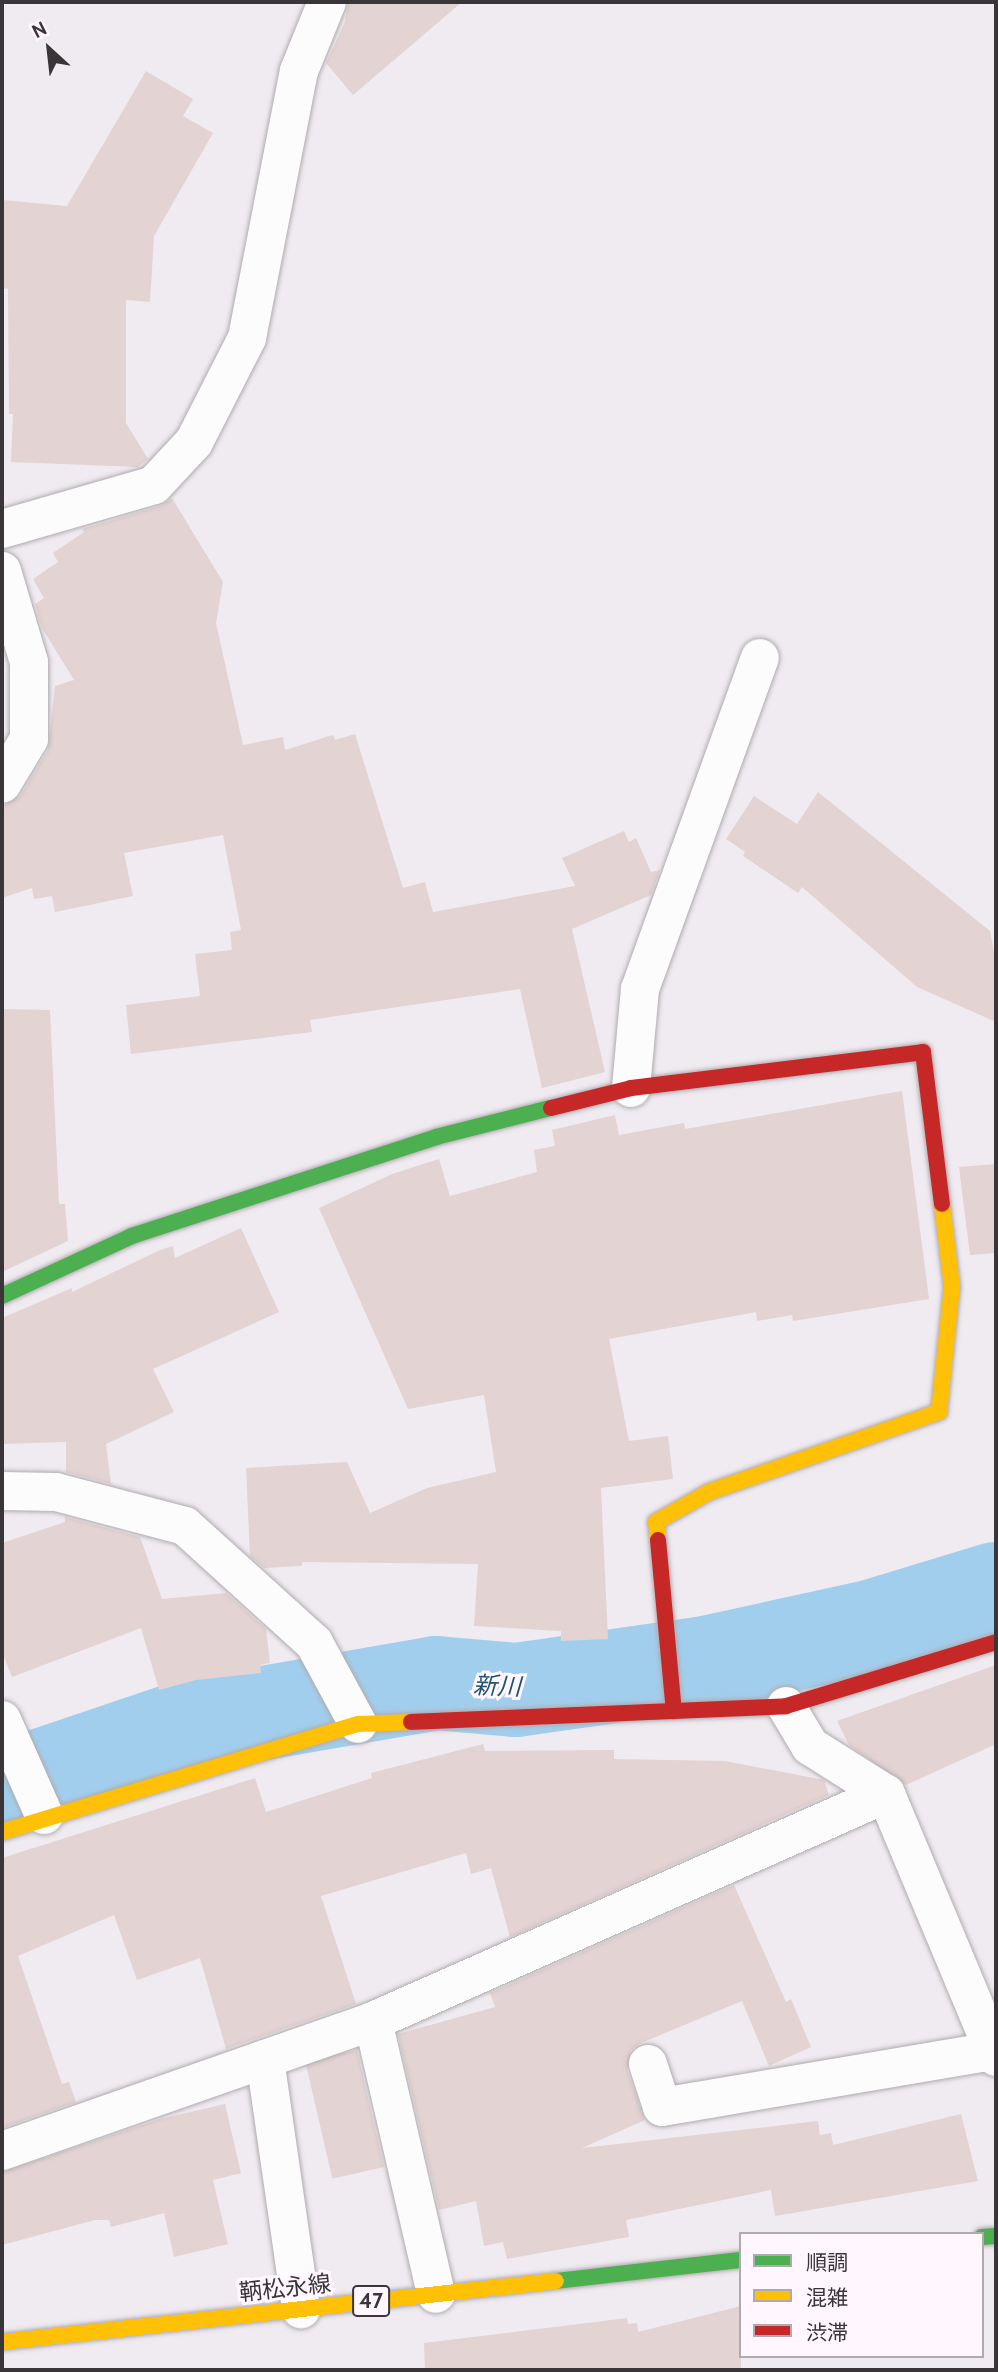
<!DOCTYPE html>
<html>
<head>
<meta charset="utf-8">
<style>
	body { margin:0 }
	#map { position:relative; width:998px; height:2372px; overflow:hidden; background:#f0ebf0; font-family:Cabin,"Noto Sans JP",sans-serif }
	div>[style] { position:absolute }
	.river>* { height:94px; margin:-47px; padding:0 47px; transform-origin:47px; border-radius:47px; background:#a2ceed }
	.building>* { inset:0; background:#e3d3d2; transform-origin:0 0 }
	.roads { filter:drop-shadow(0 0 2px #afabaf) drop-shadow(0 0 2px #afabaf) }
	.street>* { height:38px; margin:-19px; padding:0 19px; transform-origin:19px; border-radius:19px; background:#fdfcfd }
	.fast>* { height:16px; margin:-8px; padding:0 8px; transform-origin:8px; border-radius:8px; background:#4caf50 }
	.slow>* { height:16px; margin:-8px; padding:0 8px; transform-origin:8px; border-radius:8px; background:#ffc107 }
	.jam>* { height:16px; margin:-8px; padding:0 8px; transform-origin:8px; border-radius:8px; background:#c62828 }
	span { translate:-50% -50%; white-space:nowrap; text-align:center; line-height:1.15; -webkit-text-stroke:6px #fff6fe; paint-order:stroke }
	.shield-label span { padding:2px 5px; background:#fff6fe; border:2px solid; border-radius:5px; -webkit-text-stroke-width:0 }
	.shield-label { font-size:21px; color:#393539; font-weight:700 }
	.street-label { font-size:23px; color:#393539 }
	.water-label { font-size:24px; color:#20526f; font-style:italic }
	.frame { position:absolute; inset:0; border:4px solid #393539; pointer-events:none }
	.legend { position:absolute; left:739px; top:2232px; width:245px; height:126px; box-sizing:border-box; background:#fff6fe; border:2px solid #b0a9af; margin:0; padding:9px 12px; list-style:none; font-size:21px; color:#393539 }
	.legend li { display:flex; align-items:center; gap:14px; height:35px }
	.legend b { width:35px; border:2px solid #b0a9af }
	.north { position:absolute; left:14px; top:14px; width:70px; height:70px; -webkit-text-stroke:5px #fff6fe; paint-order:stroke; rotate:333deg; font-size:19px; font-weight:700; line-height:28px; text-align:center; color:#393539 }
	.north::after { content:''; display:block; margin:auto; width:24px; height:32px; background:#393539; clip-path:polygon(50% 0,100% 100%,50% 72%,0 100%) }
</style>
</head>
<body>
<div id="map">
	<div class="river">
		<div style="left:2px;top:1789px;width:196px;rotate:-18.7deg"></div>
		<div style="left:188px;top:1726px;width:252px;rotate:-9.8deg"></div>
		<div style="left:436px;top:1683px;width:80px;rotate:5deg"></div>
		<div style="left:516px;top:1690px;width:192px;rotate:-8.1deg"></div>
		<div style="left:706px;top:1663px;width:172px;rotate:-12.4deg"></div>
		<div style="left:874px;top:1626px;width:127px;rotate:-16.9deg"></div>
	</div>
	<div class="building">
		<div style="clip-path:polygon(348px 2px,462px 2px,353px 95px,326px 63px,345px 22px)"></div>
		<div style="clip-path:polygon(146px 71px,193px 99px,183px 116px,213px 133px,154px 236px,150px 302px,126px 300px,126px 423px,148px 459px,138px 467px,11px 462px,13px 414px,9px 414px,8px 289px,2px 288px,2px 200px,67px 206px)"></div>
		<div style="clip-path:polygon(172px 498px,223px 582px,216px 623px,243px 745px,283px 737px,285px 750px,333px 735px,335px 740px,355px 734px,403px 888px,425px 882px,433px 912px,575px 886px,562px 858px,624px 831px,629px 842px,636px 838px,651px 872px,660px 870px,651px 895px,572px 929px,605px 1072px,542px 1088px,520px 989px,310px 1020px,312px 1032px,131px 1054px,126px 1005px,200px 996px,195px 954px,232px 950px,230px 932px,241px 930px,223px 835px,124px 853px,133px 896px,55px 912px,52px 896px,34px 899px,32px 888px,2px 898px,2px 806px,20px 796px,48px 750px,55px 686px,74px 680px,42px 628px,35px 604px,44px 598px,33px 579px,58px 562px,53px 553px,84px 532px,82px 529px,160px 506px)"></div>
		<div style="clip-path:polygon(818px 792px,990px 931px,996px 962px,996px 1022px,917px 987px,802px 887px,798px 893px,743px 856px,745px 852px,726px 839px,754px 796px,797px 824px)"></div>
		<div style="clip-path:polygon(2px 1009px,50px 1010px,59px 1204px,65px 1204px,68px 1241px,2px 1272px)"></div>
		<div style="clip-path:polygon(902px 1091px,929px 1299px,793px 1321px,792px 1315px,757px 1321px,756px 1312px,609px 1339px,629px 1441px,668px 1436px,673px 1479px,601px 1488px,608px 1639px,561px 1641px,561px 1631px,474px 1626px,478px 1564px,302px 1562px,302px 1566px,264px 1568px,250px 1556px,246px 1468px,347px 1462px,370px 1513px,427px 1488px,496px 1472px,484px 1395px,408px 1409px,319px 1208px,392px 1174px,439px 1159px,450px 1196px,537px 1172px,534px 1150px,555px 1146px,552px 1130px,615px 1115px,619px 1135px,684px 1123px,685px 1129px)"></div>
		<div style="clip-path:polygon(996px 1164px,996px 1253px,970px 1255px,959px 1167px)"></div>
		<div style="clip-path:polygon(241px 1228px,279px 1312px,153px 1369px,174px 1412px,106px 1444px,111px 1484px,66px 1472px,66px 1442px,2px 1444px,2px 1318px,72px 1288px,72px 1292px,160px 1250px,173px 1246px,175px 1258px)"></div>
		<div style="clip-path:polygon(65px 1517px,140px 1537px,162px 1599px,226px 1593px,266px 1629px,270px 1663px,260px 1665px,261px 1673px,196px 1680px,159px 1690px,141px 1628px,12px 1677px,2px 1652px,2px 1543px,65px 1522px)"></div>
		<div style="clip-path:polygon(996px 1665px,996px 1744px,906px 1785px,849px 1745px,837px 1721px)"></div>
		<div style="clip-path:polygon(483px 1744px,485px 1751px,614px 1750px,614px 1759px,725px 1761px,824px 1780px,829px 1795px,510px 1937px,491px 1868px,471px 1874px,466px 1853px,321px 1896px,356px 2004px,226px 2049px,200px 1958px,137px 1980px,114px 1915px,18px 1956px,62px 2084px,69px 2082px,76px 2102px,2px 2128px,2px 1858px,255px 1778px,266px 1812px,372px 1778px,371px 1773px)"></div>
		<div style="clip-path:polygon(734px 1885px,786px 2002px,791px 1999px,811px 2047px,769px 2066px,742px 2001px,641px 2043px,631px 2050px,627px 2070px,645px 2120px,582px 2148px,818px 2121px,820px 2135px,831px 2133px,833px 2145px,961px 2114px,978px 2181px,775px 2216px,771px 2190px,626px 2220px,629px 2237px,507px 2259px,503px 2242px,484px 2246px,476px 2201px,439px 2210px,398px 2034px,495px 2007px,490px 1993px)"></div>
		<div style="left:357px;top:2050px;width:120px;height:53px;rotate:77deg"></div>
		<div style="clip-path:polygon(225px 2104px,241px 2173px,213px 2180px,228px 2244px,174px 2257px,164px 2213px,111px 2227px,109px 2220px,95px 2220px,2px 2245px,2px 2172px,160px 2119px)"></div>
		<div style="clip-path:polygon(741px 2306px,741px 2370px,425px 2370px,424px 2343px,627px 2318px,628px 2324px,637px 2323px,638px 2332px)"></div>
	</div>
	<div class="roads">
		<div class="street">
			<div style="left:2px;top:529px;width:158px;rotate:-16.1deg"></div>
			<div style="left:154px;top:485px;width:59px;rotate:-47.1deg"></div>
			<div style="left:194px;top:442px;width:117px;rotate:-63deg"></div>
			<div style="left:247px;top:338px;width:272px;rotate:-79deg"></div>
			<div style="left:299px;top:71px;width:74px;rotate:-67.9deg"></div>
			<div style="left:2px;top:571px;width:95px;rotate:73.5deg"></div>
			<div style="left:29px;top:662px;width:77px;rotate:90deg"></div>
			<div style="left:29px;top:739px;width:52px;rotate:121deg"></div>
			<div style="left:631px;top:1088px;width:99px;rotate:-84.8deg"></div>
			<div style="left:640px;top:989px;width:352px;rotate:-70.1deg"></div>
			<div style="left:2px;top:1491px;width:54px;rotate:1.1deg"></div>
			<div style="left:56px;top:1492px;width:133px;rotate:14.8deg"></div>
			<div style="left:185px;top:1526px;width:174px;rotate:42.2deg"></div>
			<div style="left:314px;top:1643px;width:92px;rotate:61.5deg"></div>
			<div style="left:786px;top:1706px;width:47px;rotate:59deg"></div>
			<div style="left:810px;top:1746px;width:90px;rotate:32.3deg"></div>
			<div style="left:886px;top:1794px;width:285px;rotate:67.3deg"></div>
			<div style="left:2px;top:1720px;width:104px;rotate:66.1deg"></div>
			<div style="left:373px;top:2021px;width:280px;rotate:77deg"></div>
			<div style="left:265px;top:2059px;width:253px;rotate:81.8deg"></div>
			<div style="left:648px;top:2064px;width:45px;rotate:72deg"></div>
			<div style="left:662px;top:2107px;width:337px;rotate:-9.6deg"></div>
			<div style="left:2px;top:2151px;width:393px;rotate:-19.3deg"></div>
			<div style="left:373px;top:2021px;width:561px;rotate:-23.87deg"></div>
		</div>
		<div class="fast">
			<div style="left:2px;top:1296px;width:143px;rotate:-24.8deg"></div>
			<div style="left:132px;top:1236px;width:320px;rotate:-18deg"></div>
			<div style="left:436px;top:1137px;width:119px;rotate:-14.2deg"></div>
			<div style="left:982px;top:2237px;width:14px;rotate:-4deg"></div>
			<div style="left:556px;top:2281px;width:186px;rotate:-6.5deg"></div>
		</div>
		<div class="slow">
			<div style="left:658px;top:1540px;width:18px;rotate:-96deg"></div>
			<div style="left:656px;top:1522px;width:61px;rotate:-29.5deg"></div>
			<div style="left:709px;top:1492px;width:244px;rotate:-19.2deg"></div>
			<div style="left:939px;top:1412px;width:126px;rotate:-84.1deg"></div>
			<div style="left:952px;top:1287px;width:84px;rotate:-96.9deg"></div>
			<div style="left:2px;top:1832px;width:372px;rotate:-16.9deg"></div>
			<div style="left:358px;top:1724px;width:53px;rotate:-2.2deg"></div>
			<div style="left:2px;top:2342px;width:557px;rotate:-6.28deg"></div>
		</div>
		<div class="jam">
			<div style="left:551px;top:1108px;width:82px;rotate:-14deg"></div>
			<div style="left:631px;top:1088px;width:294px;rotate:-7deg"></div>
			<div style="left:923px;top:1052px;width:153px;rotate:82.9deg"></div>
			<div style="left:658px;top:1540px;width:172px;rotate:84.7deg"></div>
			<div style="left:411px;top:1722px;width:375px;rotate:-2.4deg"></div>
			<div style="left:786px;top:1706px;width:220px;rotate:-16.9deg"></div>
		</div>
	</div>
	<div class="shield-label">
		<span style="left:371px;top:2301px">47</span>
	</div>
	<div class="street-label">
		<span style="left:285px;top:2288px;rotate:-6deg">鞆松永線</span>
	</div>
	<div class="water-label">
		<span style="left:497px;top:1686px;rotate:2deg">新川</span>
	</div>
	<div class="frame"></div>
	<ul class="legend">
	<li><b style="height:9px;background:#4caf50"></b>順調</li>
	<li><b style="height:9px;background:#ffc107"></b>混雑</li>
	<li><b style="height:9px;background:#c62828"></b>渋滞</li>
	</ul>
	<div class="north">N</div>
</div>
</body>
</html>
